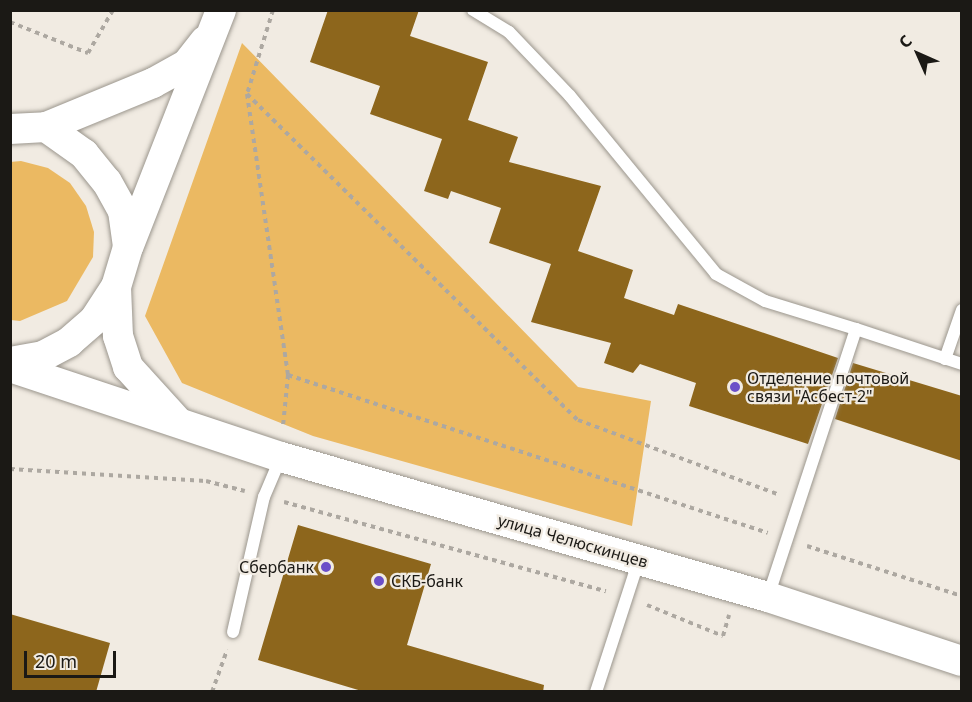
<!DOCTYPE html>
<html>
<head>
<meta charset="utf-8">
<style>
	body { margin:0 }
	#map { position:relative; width:972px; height:702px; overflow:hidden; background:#f1ebe2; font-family:"Noto Sans",sans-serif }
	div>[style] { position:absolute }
	.green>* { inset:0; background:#ebb962 }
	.building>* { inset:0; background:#8d661c }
	.path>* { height:4px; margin-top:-2px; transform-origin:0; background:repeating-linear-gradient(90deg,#ada8a1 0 4.5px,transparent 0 9px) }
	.roads { filter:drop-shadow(0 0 2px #9b968d) drop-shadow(0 0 2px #9b968d) }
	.service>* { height:12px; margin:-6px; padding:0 6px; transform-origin:6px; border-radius:6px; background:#fff }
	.tertiary>* { height:30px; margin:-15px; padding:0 15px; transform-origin:15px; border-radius:15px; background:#fff }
	.dots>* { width:16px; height:16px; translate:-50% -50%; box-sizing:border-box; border:3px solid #f1ebe2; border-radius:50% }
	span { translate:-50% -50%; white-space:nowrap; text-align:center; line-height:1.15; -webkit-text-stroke:4.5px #f1ebe2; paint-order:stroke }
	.poi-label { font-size:16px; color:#1b1915 }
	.left { translate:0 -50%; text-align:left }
	.right { translate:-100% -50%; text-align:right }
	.street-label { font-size:16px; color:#1b1915 }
	.frame { position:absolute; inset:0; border:12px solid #1b1915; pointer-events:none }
	.north { position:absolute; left:888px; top:24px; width:60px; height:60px; -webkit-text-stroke:4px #f1ebe2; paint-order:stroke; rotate:315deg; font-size:16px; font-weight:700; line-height:24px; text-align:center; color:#1b1915 }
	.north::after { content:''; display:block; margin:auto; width:21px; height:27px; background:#1b1915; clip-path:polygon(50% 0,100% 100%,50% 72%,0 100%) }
	.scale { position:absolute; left:24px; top:651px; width:92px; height:27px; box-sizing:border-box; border:3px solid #1b1915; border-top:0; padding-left:8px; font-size:18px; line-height:21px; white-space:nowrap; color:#1b1915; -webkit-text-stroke:4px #f1ebe2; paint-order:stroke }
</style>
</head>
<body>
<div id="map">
	<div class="green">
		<div style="clip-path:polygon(242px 43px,578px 387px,651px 401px,632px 526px,313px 436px,182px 383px,145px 316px)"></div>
		<div style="clip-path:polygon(21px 161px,48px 168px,70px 183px,86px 206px,94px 232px,93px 257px,67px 301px,20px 321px,11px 320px,10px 162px)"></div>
	</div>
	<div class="building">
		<div style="clip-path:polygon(328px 10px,419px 10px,410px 36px,488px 62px,468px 120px,518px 137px,509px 162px,601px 186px,578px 251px,633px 270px,624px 298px,674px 315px,678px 304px,838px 358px,808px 444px,689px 406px,696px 383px,640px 364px,633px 373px,604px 363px,611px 343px,531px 322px,551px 264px,489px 243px,501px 208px,451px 191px,448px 199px,424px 191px,442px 139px,370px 114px,380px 86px,310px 62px)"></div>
		<div style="clip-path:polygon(853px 363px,962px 396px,962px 461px,835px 419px)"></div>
		<div style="clip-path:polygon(298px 525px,431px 564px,407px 645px,544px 685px,543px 692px,365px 692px,258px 660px)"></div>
		<div style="clip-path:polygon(10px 614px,110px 643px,96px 692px,10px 692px)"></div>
	</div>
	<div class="path">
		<div style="left:273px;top:10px;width:88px;rotate:107.2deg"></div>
		<div style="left:247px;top:94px;width:284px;rotate:81.7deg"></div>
		<div style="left:288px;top:375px;width:51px;rotate:95.6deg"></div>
		<div style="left:10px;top:22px;width:84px;rotate:21.7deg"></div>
		<div style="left:88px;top:53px;width:50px;rotate:-59.8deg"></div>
		<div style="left:247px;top:94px;width:465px;rotate:44.6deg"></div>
		<div style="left:578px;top:420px;width:215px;rotate:20.4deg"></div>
		<div style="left:288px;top:375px;width:505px;rotate:18.22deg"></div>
		<div style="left:10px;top:469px;width:196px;rotate:3.5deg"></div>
		<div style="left:206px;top:481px;width:40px;rotate:14.4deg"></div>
		<div style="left:284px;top:502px;width:334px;rotate:15.5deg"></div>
		<div style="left:807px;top:546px;width:163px;rotate:17.9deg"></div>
		<div style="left:647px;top:605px;width:82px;rotate:22.2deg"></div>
		<div style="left:723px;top:636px;width:22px;rotate:-74deg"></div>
		<div style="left:212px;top:692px;width:45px;rotate:-70.3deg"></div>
	</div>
	<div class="roads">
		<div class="service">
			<div style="left:473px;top:10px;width:42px;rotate:31.4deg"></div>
			<div style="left:509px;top:32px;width:88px;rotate:46.4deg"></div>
			<div style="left:570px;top:96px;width:230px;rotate:50.6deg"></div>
			<div style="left:716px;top:274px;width:56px;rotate:28.9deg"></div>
			<div style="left:765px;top:301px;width:95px;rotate:17.1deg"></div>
			<div style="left:856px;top:329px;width:281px;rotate:108.2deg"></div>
			<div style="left:856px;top:329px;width:112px;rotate:18.3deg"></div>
			<div style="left:945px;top:359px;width:52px;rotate:-70.9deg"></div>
			<div style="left:233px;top:632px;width:139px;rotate:-77.1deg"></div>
			<div style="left:264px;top:497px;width:43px;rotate:-67deg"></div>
			<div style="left:596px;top:692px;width:139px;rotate:-72deg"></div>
		</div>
		<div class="tertiary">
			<div style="left:46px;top:127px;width:116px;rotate:-22.4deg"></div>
			<div style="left:153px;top:83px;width:39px;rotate:-29deg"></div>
			<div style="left:187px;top:64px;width:29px;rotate:-52deg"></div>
			<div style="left:10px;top:129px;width:36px;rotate:-3deg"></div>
			<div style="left:46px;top:127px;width:47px;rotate:35.4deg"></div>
			<div style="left:84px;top:154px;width:36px;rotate:51deg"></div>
			<div style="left:107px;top:182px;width:33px;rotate:61deg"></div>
			<div style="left:123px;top:211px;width:36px;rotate:82deg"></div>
			<div style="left:128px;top:247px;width:42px;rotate:106.7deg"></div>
			<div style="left:116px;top:287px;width:49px;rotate:87.7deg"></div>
			<div style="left:118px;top:336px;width:33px;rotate:72deg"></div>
			<div style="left:128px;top:367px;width:72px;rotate:47.8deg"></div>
			<div style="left:129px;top:245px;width:252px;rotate:-68.6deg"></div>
			<div style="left:10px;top:362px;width:34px;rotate:-10deg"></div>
			<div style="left:43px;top:356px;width:30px;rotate:-28deg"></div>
			<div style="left:69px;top:342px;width:35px;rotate:-41deg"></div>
			<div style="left:95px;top:319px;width:38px;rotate:-57deg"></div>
			<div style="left:10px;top:367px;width:286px;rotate:18.4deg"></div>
			<div style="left:281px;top:457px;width:507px;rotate:16.04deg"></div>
			<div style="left:768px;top:597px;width:204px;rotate:18.3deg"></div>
		</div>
	</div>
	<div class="dots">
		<div style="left:735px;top:387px;background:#6b4fc8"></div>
		<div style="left:326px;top:567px;background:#6b4fc8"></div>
		<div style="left:379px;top:581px;background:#6b4fc8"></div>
	</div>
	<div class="poi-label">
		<span class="left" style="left:747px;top:387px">Отделение почтовой<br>связи "Асбест-2"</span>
		<span class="right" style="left:314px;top:567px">Сбербанк</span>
		<span class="left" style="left:391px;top:581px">СКБ-банк</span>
	</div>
	<div class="street-label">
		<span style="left:573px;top:541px;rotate:16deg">улица Челюскинцев</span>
	</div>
	<div class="frame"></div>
	<div class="north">С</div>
	<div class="scale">20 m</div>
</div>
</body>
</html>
